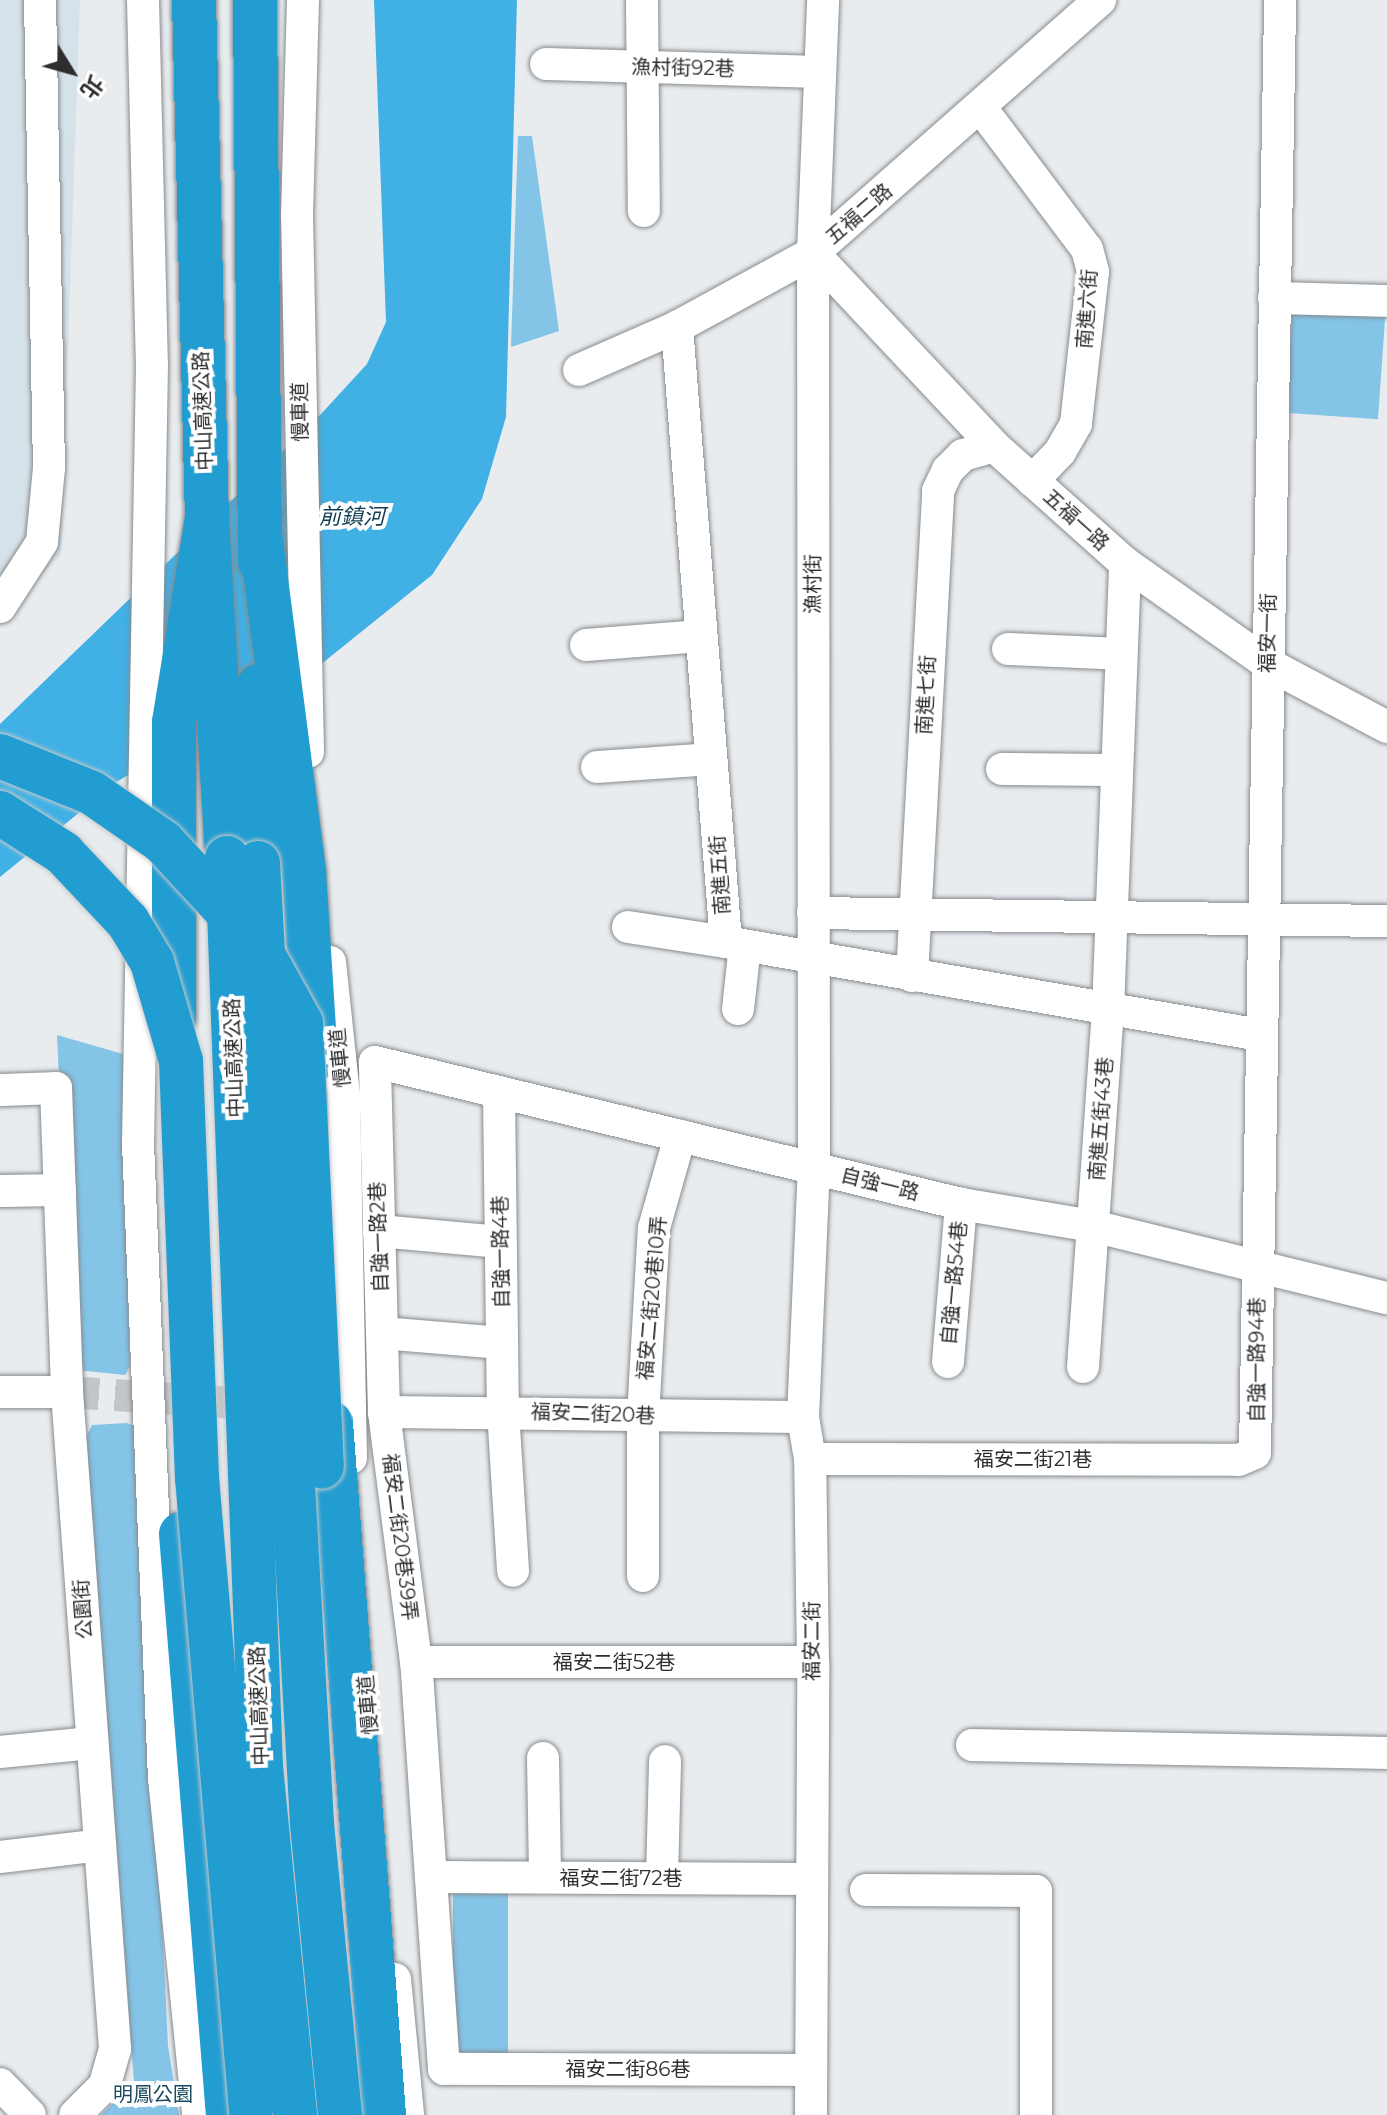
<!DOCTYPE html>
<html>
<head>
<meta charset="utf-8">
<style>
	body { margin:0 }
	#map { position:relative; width:1387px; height:2115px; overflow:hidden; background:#e8ecef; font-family:Montserrat,"Noto Sans TC",sans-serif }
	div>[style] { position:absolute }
	.built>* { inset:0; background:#d6e2e9 }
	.green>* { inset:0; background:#83c4e7; transform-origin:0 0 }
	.water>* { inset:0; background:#40b0e5 }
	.minor-tunnel>* { height:32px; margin-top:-16px; transform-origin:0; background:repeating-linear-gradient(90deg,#c2c6c9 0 32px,transparent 0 48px) }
	.roads { filter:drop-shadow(0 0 2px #878b8e) drop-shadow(0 0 2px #878b8e) }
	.minor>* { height:32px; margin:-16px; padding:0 16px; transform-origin:16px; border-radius:16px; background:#fff }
	.highway>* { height:44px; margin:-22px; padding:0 22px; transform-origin:22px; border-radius:22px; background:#229dd2 }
	.bridges { filter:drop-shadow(0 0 2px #c8c9c9) drop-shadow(0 0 2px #c8c9c9) }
	.highway-bridge>* { height:44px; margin:-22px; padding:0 22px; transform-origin:22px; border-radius:22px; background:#229dd2 }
	span { translate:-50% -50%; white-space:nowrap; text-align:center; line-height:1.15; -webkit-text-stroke:8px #fff; paint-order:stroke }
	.street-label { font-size:20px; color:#2c2e2f }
	.park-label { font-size:20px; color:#1a485e }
	.water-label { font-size:22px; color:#103f55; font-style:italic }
	.north { position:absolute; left:32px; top:32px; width:80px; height:80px; -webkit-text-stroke:6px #fff; paint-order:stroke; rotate:127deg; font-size:22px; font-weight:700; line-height:32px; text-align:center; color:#2c2e2f }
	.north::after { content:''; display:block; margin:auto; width:28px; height:36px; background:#2c2e2f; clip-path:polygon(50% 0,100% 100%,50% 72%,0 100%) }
</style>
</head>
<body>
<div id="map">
	<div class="built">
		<div style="clip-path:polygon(0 0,80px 0,61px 554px,0 619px)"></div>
	</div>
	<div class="green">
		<div style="clip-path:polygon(518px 136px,532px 136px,559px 331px,511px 347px)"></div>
		<div style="left:1294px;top:287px;width:93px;height:126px;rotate:4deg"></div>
		<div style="clip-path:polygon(57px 1035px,123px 1054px,130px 1366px,125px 1375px,77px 1370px,72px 1360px)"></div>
		<div style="clip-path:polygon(127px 1423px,138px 1427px,168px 2046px,179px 2115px,101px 2115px,134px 2082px,86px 1437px,92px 1425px)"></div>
		<div style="left:508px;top:1887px;width:166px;height:55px;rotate:90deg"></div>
	</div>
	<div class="water">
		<div style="clip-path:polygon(374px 0,517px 0,506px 417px,482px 499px,432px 575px,320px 665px,118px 781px,0 877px,0 724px,322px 413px,367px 364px,386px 322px)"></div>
	</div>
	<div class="minor-tunnel">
		<div style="left:67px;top:1392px;width:202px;rotate:3.7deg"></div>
	</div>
	<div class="roads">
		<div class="minor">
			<div style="left:143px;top:0;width:365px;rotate:88.6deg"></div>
			<div style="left:152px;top:365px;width:778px;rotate:91.03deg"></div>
			<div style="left:138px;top:1143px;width:636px;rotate:87.66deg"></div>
			<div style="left:164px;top:1778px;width:339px;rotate:84.2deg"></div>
			<div style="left:303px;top:0;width:214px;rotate:91.6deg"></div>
			<div style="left:297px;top:214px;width:538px;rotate:88.83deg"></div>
			<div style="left:642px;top:0;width:211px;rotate:89.5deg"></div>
			<div style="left:546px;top:64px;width:274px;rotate:1.7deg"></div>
			<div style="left:981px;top:108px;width:176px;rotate:53.1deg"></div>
			<div style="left:1087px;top:249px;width:24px;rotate:75deg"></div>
			<div style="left:1093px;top:272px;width:153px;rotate:96.4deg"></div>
			<div style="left:1076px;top:424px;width:32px;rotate:120deg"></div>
			<div style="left:1060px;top:452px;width:40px;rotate:134deg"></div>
			<div style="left:813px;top:253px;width:265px;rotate:46.8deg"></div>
			<div style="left:994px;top:446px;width:176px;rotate:41.8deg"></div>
			<div style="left:1125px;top:563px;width:175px;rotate:35.2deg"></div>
			<div style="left:1268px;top:664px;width:135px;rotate:27.9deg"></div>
			<div style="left:1274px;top:298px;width:113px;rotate:1.5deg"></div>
			<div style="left:677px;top:327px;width:617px;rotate:85.44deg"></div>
			<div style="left:726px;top:942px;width:542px;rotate:9.88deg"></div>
			<div style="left:579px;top:370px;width:107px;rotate:-23.7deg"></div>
			<div style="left:677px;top:327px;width:155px;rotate:-28.6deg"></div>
			<div style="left:813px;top:253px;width:383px;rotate:-41.4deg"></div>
			<div style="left:0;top:607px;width:77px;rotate:-57.1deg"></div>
			<div style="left:42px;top:542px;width:74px;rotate:-84.6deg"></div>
			<div style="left:49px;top:468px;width:468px;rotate:-91.1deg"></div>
			<div style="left:586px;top:645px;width:115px;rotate:-4.5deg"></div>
			<div style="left:1008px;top:649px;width:113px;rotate:2.5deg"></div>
			<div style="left:597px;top:767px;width:114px;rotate:-4deg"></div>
			<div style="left:1002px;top:769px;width:114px;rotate:0.5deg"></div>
			<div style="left:813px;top:913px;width:574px;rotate:0.8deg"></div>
			<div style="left:628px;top:927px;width:105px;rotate:8.7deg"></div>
			<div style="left:330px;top:962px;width:134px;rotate:84deg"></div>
			<div style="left:344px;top:1095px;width:363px;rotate:88.9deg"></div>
			<div style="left:912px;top:976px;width:486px;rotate:-86.9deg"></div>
			<div style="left:938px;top:491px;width:23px;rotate:-65deg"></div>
			<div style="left:948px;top:470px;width:21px;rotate:-45deg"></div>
			<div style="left:963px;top:455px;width:32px;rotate:-16deg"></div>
			<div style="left:738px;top:1009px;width:63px;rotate:-83.7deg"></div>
			<div style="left:0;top:1090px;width:56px;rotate:-2deg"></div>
			<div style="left:56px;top:1088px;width:304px;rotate:87.9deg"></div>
			<div style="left:67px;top:1392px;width:659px;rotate:85.82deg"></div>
			<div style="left:115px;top:2049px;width:37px;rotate:106deg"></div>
			<div style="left:105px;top:2085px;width:42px;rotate:135deg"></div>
			<div style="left:499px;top:1092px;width:319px;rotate:89.3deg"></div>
			<div style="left:503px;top:1411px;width:160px;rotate:86.4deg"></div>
			<div style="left:0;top:1191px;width:60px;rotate:-1deg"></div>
			<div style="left:379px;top:1231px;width:122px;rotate:5.2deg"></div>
			<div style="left:382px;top:1333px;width:120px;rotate:4.8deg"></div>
			<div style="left:948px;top:1362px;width:159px;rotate:-85.3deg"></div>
			<div style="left:1083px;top:1367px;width:357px;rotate:-86deg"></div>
			<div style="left:1108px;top:1011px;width:448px;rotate:-87.8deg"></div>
			<div style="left:0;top:1392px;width:67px"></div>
			<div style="left:384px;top:1412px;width:419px;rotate:0.7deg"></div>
			<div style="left:810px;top:1459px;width:429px;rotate:0.1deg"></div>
			<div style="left:1239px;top:1460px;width:17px;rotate:-24deg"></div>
			<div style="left:1255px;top:1453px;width:1453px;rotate:-89.01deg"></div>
			<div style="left:643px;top:1576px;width:160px;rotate:-90deg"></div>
			<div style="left:643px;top:1416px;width:188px;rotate:-86.7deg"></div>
			<div style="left:654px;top:1228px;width:96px;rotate:-74.2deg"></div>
			<div style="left:416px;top:1662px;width:397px"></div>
			<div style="left:972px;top:1745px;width:415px;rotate:1.1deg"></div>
			<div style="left:0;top:1752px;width:92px;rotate:-5.6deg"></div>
			<div style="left:543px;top:1758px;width:119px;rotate:89deg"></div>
			<div style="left:0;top:1857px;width:101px;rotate:-6.8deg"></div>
			<div style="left:431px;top:1877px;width:381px;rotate:0.3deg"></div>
			<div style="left:662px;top:1878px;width:117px;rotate:-88.5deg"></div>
			<div style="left:866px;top:1890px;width:170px;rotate:0.3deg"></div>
			<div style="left:1036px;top:1891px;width:224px;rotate:90deg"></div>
			<div style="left:395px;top:1979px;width:137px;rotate:84.5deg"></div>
			<div style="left:811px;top:2070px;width:367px;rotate:-179.8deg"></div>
			<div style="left:444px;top:2069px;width:408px;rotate:-93.9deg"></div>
			<div style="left:416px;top:1662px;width:252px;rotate:-97.3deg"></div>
			<div style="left:384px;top:1412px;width:350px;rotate:-91.5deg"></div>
			<div style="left:375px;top:1062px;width:603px;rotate:13.62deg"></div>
			<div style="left:961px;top:1204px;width:134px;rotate:9.5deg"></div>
			<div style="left:1093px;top:1226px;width:303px;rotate:13.8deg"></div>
			<div style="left:0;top:2084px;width:43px;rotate:45.9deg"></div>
			<div style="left:811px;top:2115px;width:453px;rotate:-89.7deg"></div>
			<div style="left:813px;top:1662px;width:203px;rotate:-90.8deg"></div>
			<div style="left:810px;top:1459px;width:43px;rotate:-99.5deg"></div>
			<div style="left:803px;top:1417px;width:249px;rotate:-87.5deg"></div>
			<div style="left:814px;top:1168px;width:915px;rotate:-90.06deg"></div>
			<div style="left:813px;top:253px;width:253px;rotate:-87.7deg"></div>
		</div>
		<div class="highway">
			<div style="left:194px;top:0;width:519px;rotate:88.57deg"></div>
			<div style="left:207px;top:519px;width:340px;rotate:86.6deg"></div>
			<div style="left:255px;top:0;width:562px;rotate:89.49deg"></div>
			<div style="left:260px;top:533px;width:344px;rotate:82.6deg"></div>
			<div style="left:304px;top:874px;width:185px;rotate:86.3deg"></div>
			<div style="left:258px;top:863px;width:177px;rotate:-89.7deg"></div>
			<div style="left:174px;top:1018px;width:296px;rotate:-90deg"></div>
			<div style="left:174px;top:722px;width:206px;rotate:-80.8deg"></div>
			<div style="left:331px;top:1423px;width:694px;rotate:85.62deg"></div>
			<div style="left:181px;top:1534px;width:583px;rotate:85.38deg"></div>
		</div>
	</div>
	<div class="bridges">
		<div class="highway-bridge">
			<div style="left:0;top:756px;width:99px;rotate:21.9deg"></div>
			<div style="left:92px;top:793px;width:86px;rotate:34.6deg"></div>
			<div style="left:163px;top:842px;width:139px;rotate:47.3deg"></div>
			<div style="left:257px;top:944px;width:90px;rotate:60.9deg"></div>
			<div style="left:301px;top:1023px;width:444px;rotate:87.3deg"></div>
			<div style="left:0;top:813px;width:75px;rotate:32.4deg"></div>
			<div style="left:63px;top:853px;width:95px;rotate:46.7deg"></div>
			<div style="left:128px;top:922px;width:47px;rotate:59deg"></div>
			<div style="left:152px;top:962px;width:103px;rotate:73.7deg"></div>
			<div style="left:181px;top:1061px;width:417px;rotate:87.8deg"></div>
			<div style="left:197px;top:1478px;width:634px;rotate:85.12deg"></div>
			<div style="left:227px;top:858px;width:910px;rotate:87.86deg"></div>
			<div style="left:261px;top:1767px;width:350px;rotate:84.4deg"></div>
			<div style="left:258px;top:863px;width:963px;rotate:86.78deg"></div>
			<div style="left:312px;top:1824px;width:292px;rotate:84.5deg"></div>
		</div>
	</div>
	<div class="street-label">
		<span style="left:683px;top:68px;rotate:1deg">漁村街92巷</span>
		<span style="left:859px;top:214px;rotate:-41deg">五福二路</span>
		<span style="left:1087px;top:309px;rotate:-86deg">南進六街</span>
		<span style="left:203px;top:411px;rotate:-92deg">中山高速公路</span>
		<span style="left:300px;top:412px;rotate:-91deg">慢車道</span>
		<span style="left:1076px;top:520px;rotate:42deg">五福一路</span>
		<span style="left:813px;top:584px;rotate:-90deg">漁村街</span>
		<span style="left:1268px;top:633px;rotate:-89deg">福安一街</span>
		<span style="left:926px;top:695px;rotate:-87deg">南進七街</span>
		<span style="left:720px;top:875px;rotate:-94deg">南進五街</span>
		<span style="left:234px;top:1058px;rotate:-92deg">中山高速公路</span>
		<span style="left:340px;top:1058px;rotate:-96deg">慢車道</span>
		<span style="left:1101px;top:1119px;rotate:-86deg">南進五街43巷</span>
		<span style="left:880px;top:1184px;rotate:14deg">自強一路</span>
		<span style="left:379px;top:1237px;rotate:-92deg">自強一路2巷</span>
		<span style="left:501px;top:1252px;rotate:-91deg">自強一路4巷</span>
		<span style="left:954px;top:1283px;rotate:-85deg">自強一路54巷</span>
		<span style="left:652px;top:1298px;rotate:-85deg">福安二街20巷10弄</span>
		<span style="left:1257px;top:1360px;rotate:-90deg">自強一路94巷</span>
		<span style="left:593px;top:1414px;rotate:2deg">福安二街20巷</span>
		<span style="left:1033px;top:1459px">福安二街21巷</span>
		<span style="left:400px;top:1537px;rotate:83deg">福安二街20巷39弄</span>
		<span style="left:83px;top:1609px;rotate:-94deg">公園街</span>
		<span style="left:812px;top:1641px;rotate:-90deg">福安二街</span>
		<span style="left:614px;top:1662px">福安二街52巷</span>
		<span style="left:368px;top:1705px;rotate:-95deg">慢車道</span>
		<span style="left:259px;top:1706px;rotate:-92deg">中山高速公路</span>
		<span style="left:621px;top:1878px">福安二街72巷</span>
		<span style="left:628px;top:2069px">福安二街86巷</span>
	</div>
	<div class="park-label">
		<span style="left:153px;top:2094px">明鳳公園</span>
	</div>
	<div class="water-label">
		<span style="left:352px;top:517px">前鎮河</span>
	</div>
	<div class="north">北</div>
</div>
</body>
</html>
